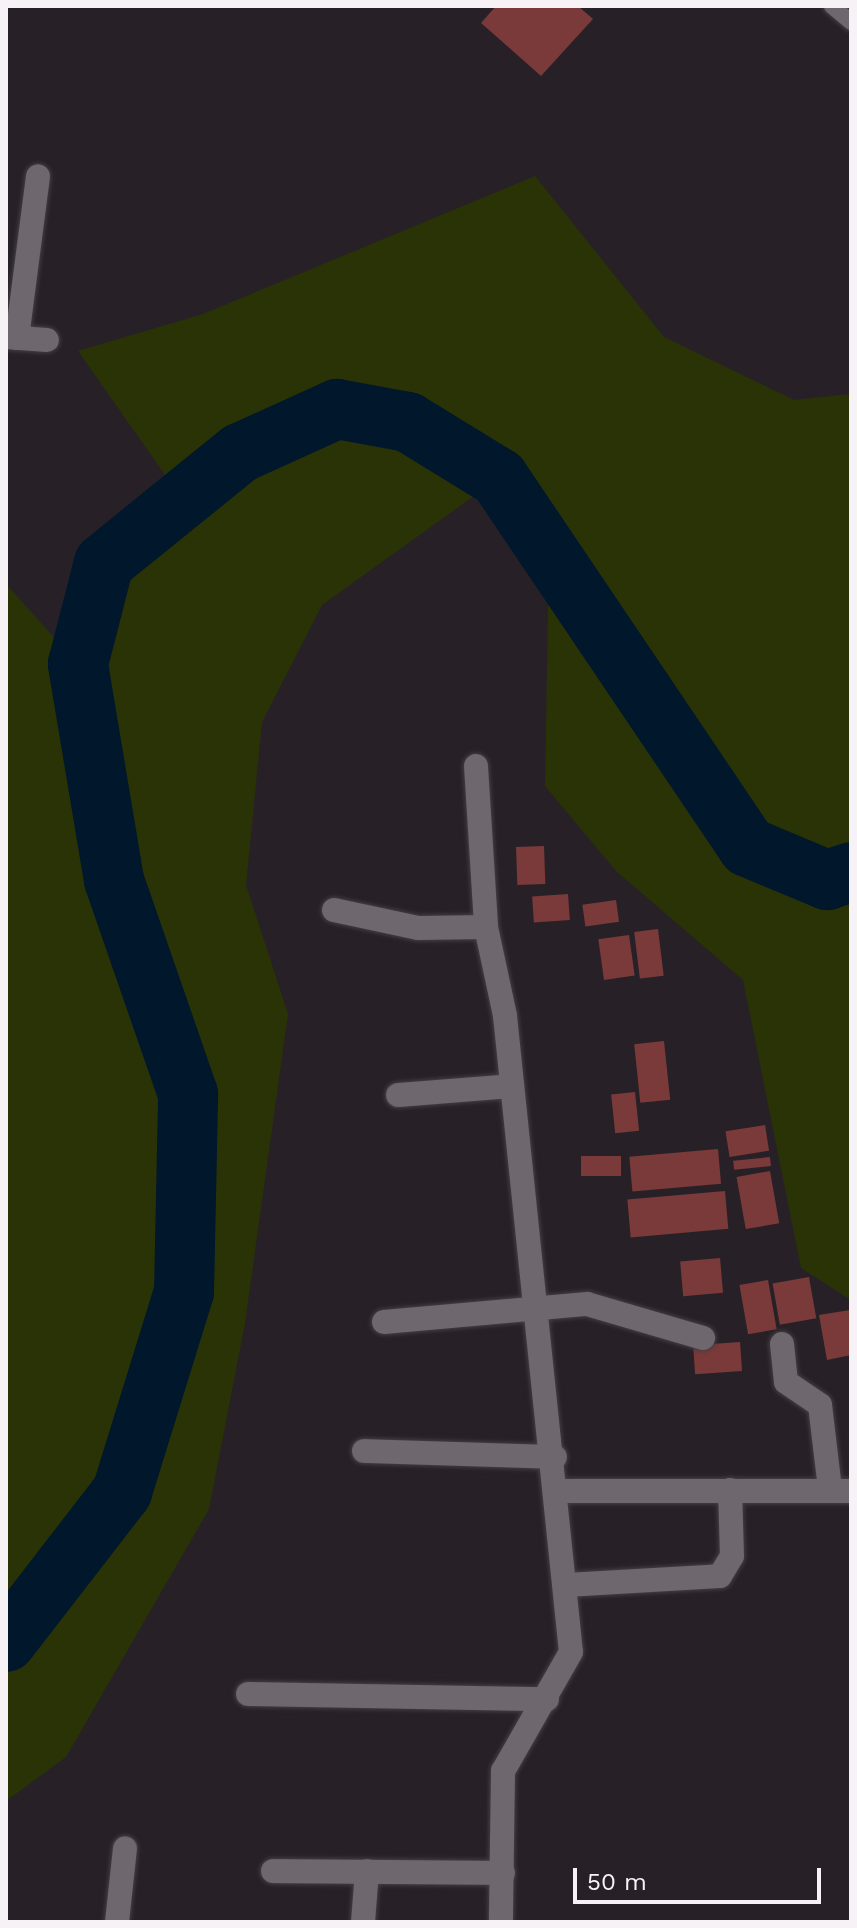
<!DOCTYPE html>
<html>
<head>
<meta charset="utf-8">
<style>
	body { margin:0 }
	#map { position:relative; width:857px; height:1928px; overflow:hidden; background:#272127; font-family:"Work Sans",sans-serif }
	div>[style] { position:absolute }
	.green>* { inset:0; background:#2a3306 }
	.river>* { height:60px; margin:-30px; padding:0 30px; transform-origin:30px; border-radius:30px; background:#00172c }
	.building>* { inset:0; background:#7a3a39; transform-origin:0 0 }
	.roads { filter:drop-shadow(0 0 2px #433e43) drop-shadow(0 0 2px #433e43) }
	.lane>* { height:16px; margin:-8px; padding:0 8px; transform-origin:8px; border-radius:8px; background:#6e676e }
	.street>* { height:24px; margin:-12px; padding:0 12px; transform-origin:12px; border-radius:12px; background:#6e676e }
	span { translate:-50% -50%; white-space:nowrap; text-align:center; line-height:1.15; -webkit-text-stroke:6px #272127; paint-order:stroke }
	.frame { position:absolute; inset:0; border:8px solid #f7f2f6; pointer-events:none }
	.scale { position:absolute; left:573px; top:1868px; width:248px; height:36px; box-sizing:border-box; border:4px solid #f7f2f6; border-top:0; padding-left:10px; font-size:24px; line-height:28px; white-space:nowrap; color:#f7f2f6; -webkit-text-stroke:6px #272127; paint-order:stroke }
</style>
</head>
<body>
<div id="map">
	<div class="green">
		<div style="clip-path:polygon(535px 176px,664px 337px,794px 400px,851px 394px,851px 1300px,801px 1268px,743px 980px,617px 872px,545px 786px,549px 552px,499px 478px,322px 605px,262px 722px,246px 885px,288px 1014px,245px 1323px,209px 1509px,66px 1757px,6px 1801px,6px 1642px,16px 1629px,6px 1637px,6px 584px,78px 664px,104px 563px,182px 499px,78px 351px,203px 314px)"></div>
	</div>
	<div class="river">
		<div style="left:6px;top:1642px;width:190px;rotate:-52.3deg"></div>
		<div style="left:122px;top:1492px;width:209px;rotate:-72.8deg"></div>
		<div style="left:184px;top:1292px;width:198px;rotate:-88.8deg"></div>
		<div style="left:188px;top:1094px;width:226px;rotate:-109.1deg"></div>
		<div style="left:114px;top:880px;width:219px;rotate:-99.5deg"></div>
		<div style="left:78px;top:664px;width:104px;rotate:-75.6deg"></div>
		<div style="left:104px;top:563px;width:175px;rotate:-39deg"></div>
		<div style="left:240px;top:453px;width:107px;rotate:-24.4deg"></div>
		<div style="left:337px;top:409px;width:72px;rotate:10.4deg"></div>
		<div style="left:408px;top:422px;width:107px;rotate:31.6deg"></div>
		<div style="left:499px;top:478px;width:445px;rotate:56deg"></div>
		<div style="left:748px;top:847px;width:86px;rotate:22.7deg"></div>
		<div style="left:827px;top:880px;width:25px;rotate:-18deg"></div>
	</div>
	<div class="building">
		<div style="clip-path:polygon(496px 6px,578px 6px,593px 19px,541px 76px,481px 23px)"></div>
		<div style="left:544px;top:846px;width:38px;height:28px;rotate:88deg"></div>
		<div style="left:568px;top:894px;width:26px;height:36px;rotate:86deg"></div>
		<div style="left:616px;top:900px;width:22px;height:34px;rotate:82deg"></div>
		<div style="left:658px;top:929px;width:47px;height:24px;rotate:83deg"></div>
		<div style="left:629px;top:935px;width:41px;height:31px;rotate:82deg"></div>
		<div style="left:664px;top:1041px;width:59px;height:30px;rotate:84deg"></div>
		<div style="left:635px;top:1092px;width:39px;height:24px;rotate:84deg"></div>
		<div style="left:765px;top:1125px;width:26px;height:40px;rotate:81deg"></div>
		<div style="left:718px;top:1149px;width:35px;height:89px;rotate:85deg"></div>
		<div style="left:581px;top:1156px;width:40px;height:20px"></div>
		<div style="left:770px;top:1157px;width:9px;height:37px;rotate:84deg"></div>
		<div style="left:770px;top:1171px;width:53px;height:34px;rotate:80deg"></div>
		<div style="left:725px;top:1191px;width:38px;height:98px;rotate:85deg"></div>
		<div style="left:720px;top:1258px;width:35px;height:40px;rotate:85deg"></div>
		<div style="left:809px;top:1277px;width:42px;height:37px;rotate:80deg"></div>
		<div style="left:768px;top:1280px;width:50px;height:29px;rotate:80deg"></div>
		<div style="clip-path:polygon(850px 1310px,851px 1355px,827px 1360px,819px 1315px)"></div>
		<div style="left:740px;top:1342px;width:29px;height:47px;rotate:86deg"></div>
	</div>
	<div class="roads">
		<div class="lane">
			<div style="left:832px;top:6px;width:25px;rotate:40deg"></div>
		</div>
		<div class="street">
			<div style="left:6px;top:337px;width:41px;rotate:4.2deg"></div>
			<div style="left:17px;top:338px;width:163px;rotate:-82.6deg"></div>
			<div style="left:476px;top:766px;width:161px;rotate:86.4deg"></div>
			<div style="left:486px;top:927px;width:91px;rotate:77.9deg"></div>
			<div style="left:505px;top:1016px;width:639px;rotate:84.08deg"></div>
			<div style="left:571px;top:1652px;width:137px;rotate:119.7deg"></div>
			<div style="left:503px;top:1771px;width:151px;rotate:90.8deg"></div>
			<div style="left:334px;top:910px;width:86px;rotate:12.1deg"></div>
			<div style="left:418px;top:928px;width:68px;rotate:-0.8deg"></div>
			<div style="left:398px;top:1095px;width:114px;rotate:-4.5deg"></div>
			<div style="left:384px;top:1322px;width:204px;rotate:-5.1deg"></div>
			<div style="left:587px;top:1304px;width:121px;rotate:16.3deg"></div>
			<div style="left:782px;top:1344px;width:38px;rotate:84deg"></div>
			<div style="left:786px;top:1382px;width:41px;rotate:34.1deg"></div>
			<div style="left:820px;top:1405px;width:85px;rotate:83.2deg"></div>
			<div style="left:364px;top:1451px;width:191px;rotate:1.8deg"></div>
			<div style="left:558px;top:1491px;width:293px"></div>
			<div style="left:566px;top:1585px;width:154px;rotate:-3.3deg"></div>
			<div style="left:720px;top:1576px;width:23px;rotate:-59deg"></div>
			<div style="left:732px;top:1556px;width:66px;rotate:-91.7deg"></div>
			<div style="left:248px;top:1694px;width:299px;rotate:1deg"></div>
			<div style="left:273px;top:1871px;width:230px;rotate:0.5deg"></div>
			<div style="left:117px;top:1922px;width:74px;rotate:-83.8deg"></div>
			<div style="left:363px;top:1922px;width:51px;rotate:-85.5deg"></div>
		</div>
	</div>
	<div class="frame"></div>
	<div class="scale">50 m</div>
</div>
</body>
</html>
